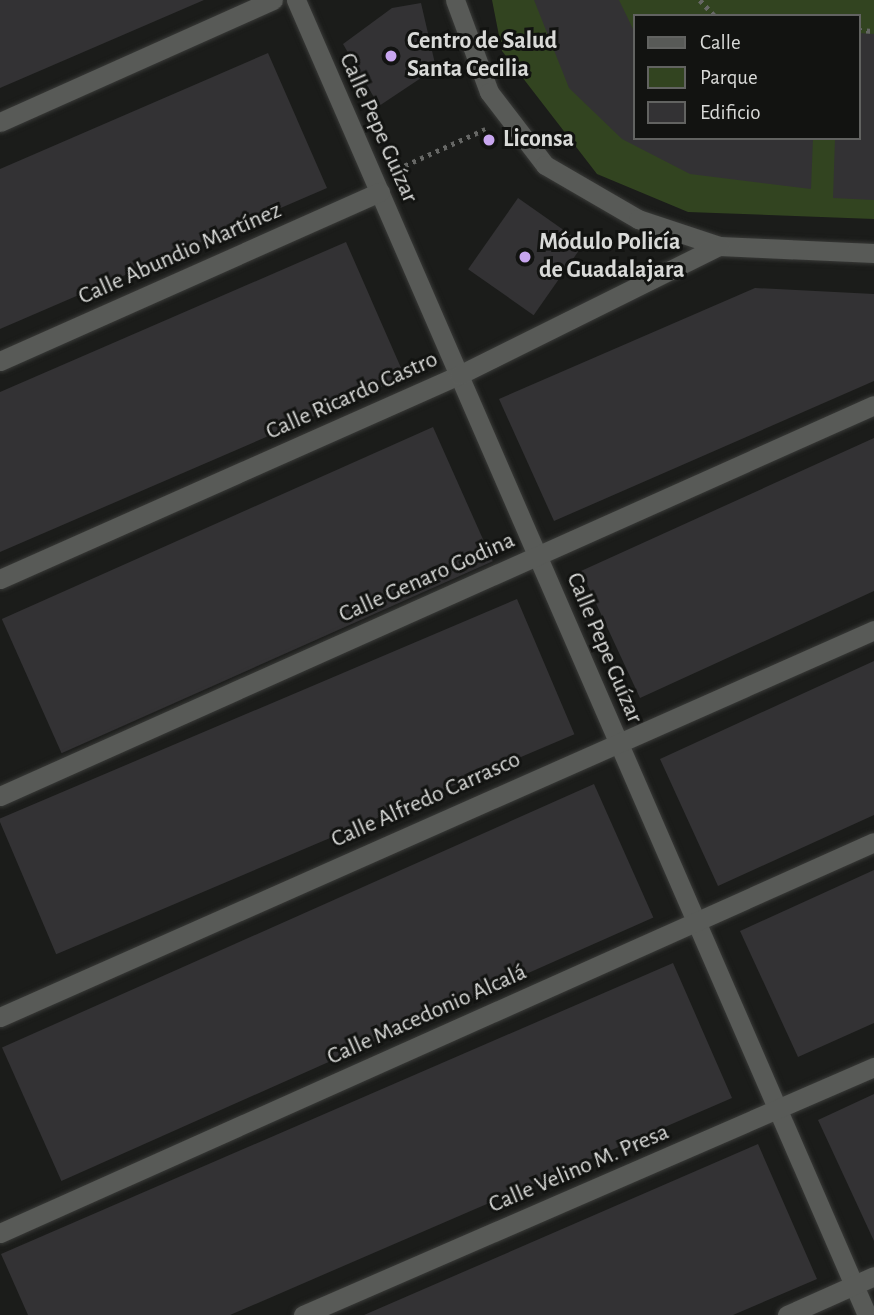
<!DOCTYPE html>
<html>
<head>
<meta charset="utf-8">
<style>
	body { margin:0 }
	#map { position:relative; width:874px; height:1315px; overflow:hidden; background:#1b1c1a; font-family:"Alegreya Sans",sans-serif }
	div>[style] { position:absolute }
	.green>* { inset:0; background:#324420 }
	.building>* { inset:0; background:#333234; transform-origin:0 0 }
	.path>* { height:4.5px; margin-top:-2.25px; transform-origin:0; background:repeating-linear-gradient(90deg,#666765 0 3.5px,transparent 0 8.5px) }
	.roads { filter:drop-shadow(0 0 2px #393a38) drop-shadow(0 0 2px #393a38) }
	.minor>* { height:19px; margin:-9.5px; padding:0 9.5px; transform-origin:9.5px; border-radius:9.5px; background:#585a57 }
	.tertiary>* { height:19px; margin:-9.5px; padding:0 9.5px; transform-origin:9.5px; border-radius:9.5px; background:#585a57 }
	.dots>* { width:19px; height:19px; translate:-50% -50%; box-sizing:border-box; border:4px solid #121311; border-radius:50% }
	span { translate:-50% -50%; white-space:nowrap; text-align:center; line-height:1.15; -webkit-text-stroke:6px #121311; paint-order:stroke }
	.poi-label { font-size:24px; color:#d9dad8; font-weight:700 }
	.left { translate:0 -50%; text-align:left }
	.street-label { font-size:24px; color:#d9dad8 }
	.legend { position:absolute; left:633px; top:14px; width:228px; height:126px; box-sizing:border-box; background:#121311; border:2px solid #626361; margin:0; padding:9px 12px; list-style:none; font-size:21px; color:#d9dad8 }
	.legend li { display:flex; align-items:center; gap:14px; height:35px }
	.legend b { width:35px; border:2px solid #626361 }
</style>
</head>
<body>
<div id="map">
	<div class="green">
		<div style="clip-path:polygon(evenodd,492px 0,874px 0,874px 219px,688px 212px,597px 174px,502px 51px,492px 0,634px 16px,858px 16px,858px 138px,634px 138px,634px 16px)"></div>
	</div>
	<div class="building">
		<div style="clip-path:polygon(0 0,204px 0,0 88px)"></div>
		<div style="clip-path:polygon(534px 0,619px 0,634px 31px,634px 138px,813px 138px,811px 189px,690px 174px,622px 139px,569px 88px)"></div>
		<div style="clip-path:polygon(421px 3px,436px 68px,379px 106px,343px 44px,392px 8px)"></div>
		<div style="clip-path:polygon(858px 33px,874px 34px,874px 200px,833px 198px,835px 138px,858px 138px)"></div>
		<div style="clip-path:polygon(268px 53px,327px 188px,0 329px,0 169px)"></div>
		<div style="left:518px;top:198px;width:80px;height:87px;rotate:35deg"></div>
		<div style="clip-path:polygon(346px 242px,405px 377px,0 552px,0 392px)"></div>
		<div style="clip-path:polygon(755px 288px,874px 294px,874px 381px,554px 521px,499px 399px)"></div>
		<div style="left:433px;top:427px;width:147px;height:472px;rotate:66deg"></div>
		<div style="clip-path:polygon(874px 438px,874px 591px,640px 698px,581px 571px)"></div>
		<div style="left:517px;top:599px;width:147px;height:563px;rotate:67deg"></div>
		<div style="clip-path:polygon(874px 661px,874px 815px,718px 886px,660px 759px)"></div>
		<div style="left:594px;top:784px;width:146px;height:648px;rotate:66deg"></div>
		<div style="clip-path:polygon(874px 870px,874px 1023px,798px 1057px,740px 931px)"></div>
		<div style="clip-path:polygon(673px 963px,732px 1098px,230px 1315px,28px 1315px,1px 1254px)"></div>
		<div style="clip-path:polygon(874px 1094px,874px 1241px,818px 1120px)"></div>
		<div style="clip-path:polygon(758px 1144px,817px 1279px,733px 1315px,364px 1315px)"></div>
	</div>
	<div class="path">
		<div style="left:700px;top:0;width:22px;rotate:47deg"></div>
		<div style="left:858px;top:30px;width:16px;rotate:4deg"></div>
		<div style="left:397px;top:169px;width:97px;rotate:-24.4deg"></div>
	</div>
	<div class="roads">
		<div class="minor">
			<div style="left:296px;top:0;width:1434px;rotate:66.53deg"></div>
			<div style="left:455px;top:0;width:98px;rotate:69.7deg"></div>
			<div style="left:489px;top:92px;width:92px;rotate:52.5deg"></div>
			<div style="left:545px;top:165px;width:108px;rotate:30.1deg"></div>
			<div style="left:638px;top:219px;width:85px;rotate:18.4deg"></div>
			<div style="left:719px;top:246px;width:155px;rotate:2.6deg"></div>
			<div style="left:0;top:122px;width:299px;rotate:-24.1deg"></div>
			<div style="left:0;top:361px;width:416px;rotate:-24deg"></div>
			<div style="left:0;top:579px;width:502px;rotate:-23.96deg"></div>
			<div style="left:459px;top:375px;width:290px;rotate:-26.4deg"></div>
			<div style="left:0;top:796px;width:957px;rotate:-24.1deg"></div>
			<div style="left:0;top:1017px;width:956px;rotate:-23.88deg"></div>
			<div style="left:0;top:1233px;width:957px;rotate:-24.1deg"></div>
			<div style="left:787px;top:1315px;width:95px;rotate:-24.1deg"></div>
		</div>
		<div class="tertiary">
			<div style="left:303px;top:1315px;width:623px;rotate:-23.48deg"></div>
		</div>
	</div>
	<div class="dots">
		<div style="left:391px;top:56px;background:#c8a6ef"></div>
		<div style="left:489px;top:140px;background:#c8a6ef"></div>
		<div style="left:525px;top:257px;background:#c8a6ef"></div>
	</div>
	<div class="poi-label">
		<span class="left" style="left:407px;top:56px">Centro de Salud<br>Santa Cecilia</span>
		<span class="left" style="left:503px;top:140px">Liconsa</span>
		<span class="left" style="left:539px;top:257px">Módulo Policía<br>de Guadalajara</span>
	</div>
	<div class="street-label">
		<span style="left:378px;top:128px;rotate:66deg">Calle Pepe Guízar</span>
		<span style="left:180px;top:254px;rotate:-24deg">Calle Abundio Martínez</span>
		<span style="left:352px;top:396px;rotate:-24deg">Calle Ricardo Castro</span>
		<span style="left:427px;top:578px;rotate:-24deg">Calle Genaro Godina</span>
		<span style="left:604px;top:648px;rotate:67deg">Calle Pepe Guízar</span>
		<span style="left:426px;top:800px;rotate:-24deg">Calle Alfredo Carrasco</span>
		<span style="left:427px;top:1015px;rotate:-24deg">Calle Macedonio Alcalá</span>
		<span style="left:579px;top:1169px;rotate:-23deg">Calle Velino M. Presa</span>
	</div>
	<ul class="legend">
	<li><b style="height:9px;background:#585a57"></b>Calle</li>
	<li><b style="height:19px;background:#324420"></b>Parque</li>
	<li><b style="height:19px;background:#333234"></b>Edificio</li>
	</ul>
</div>
</body>
</html>
